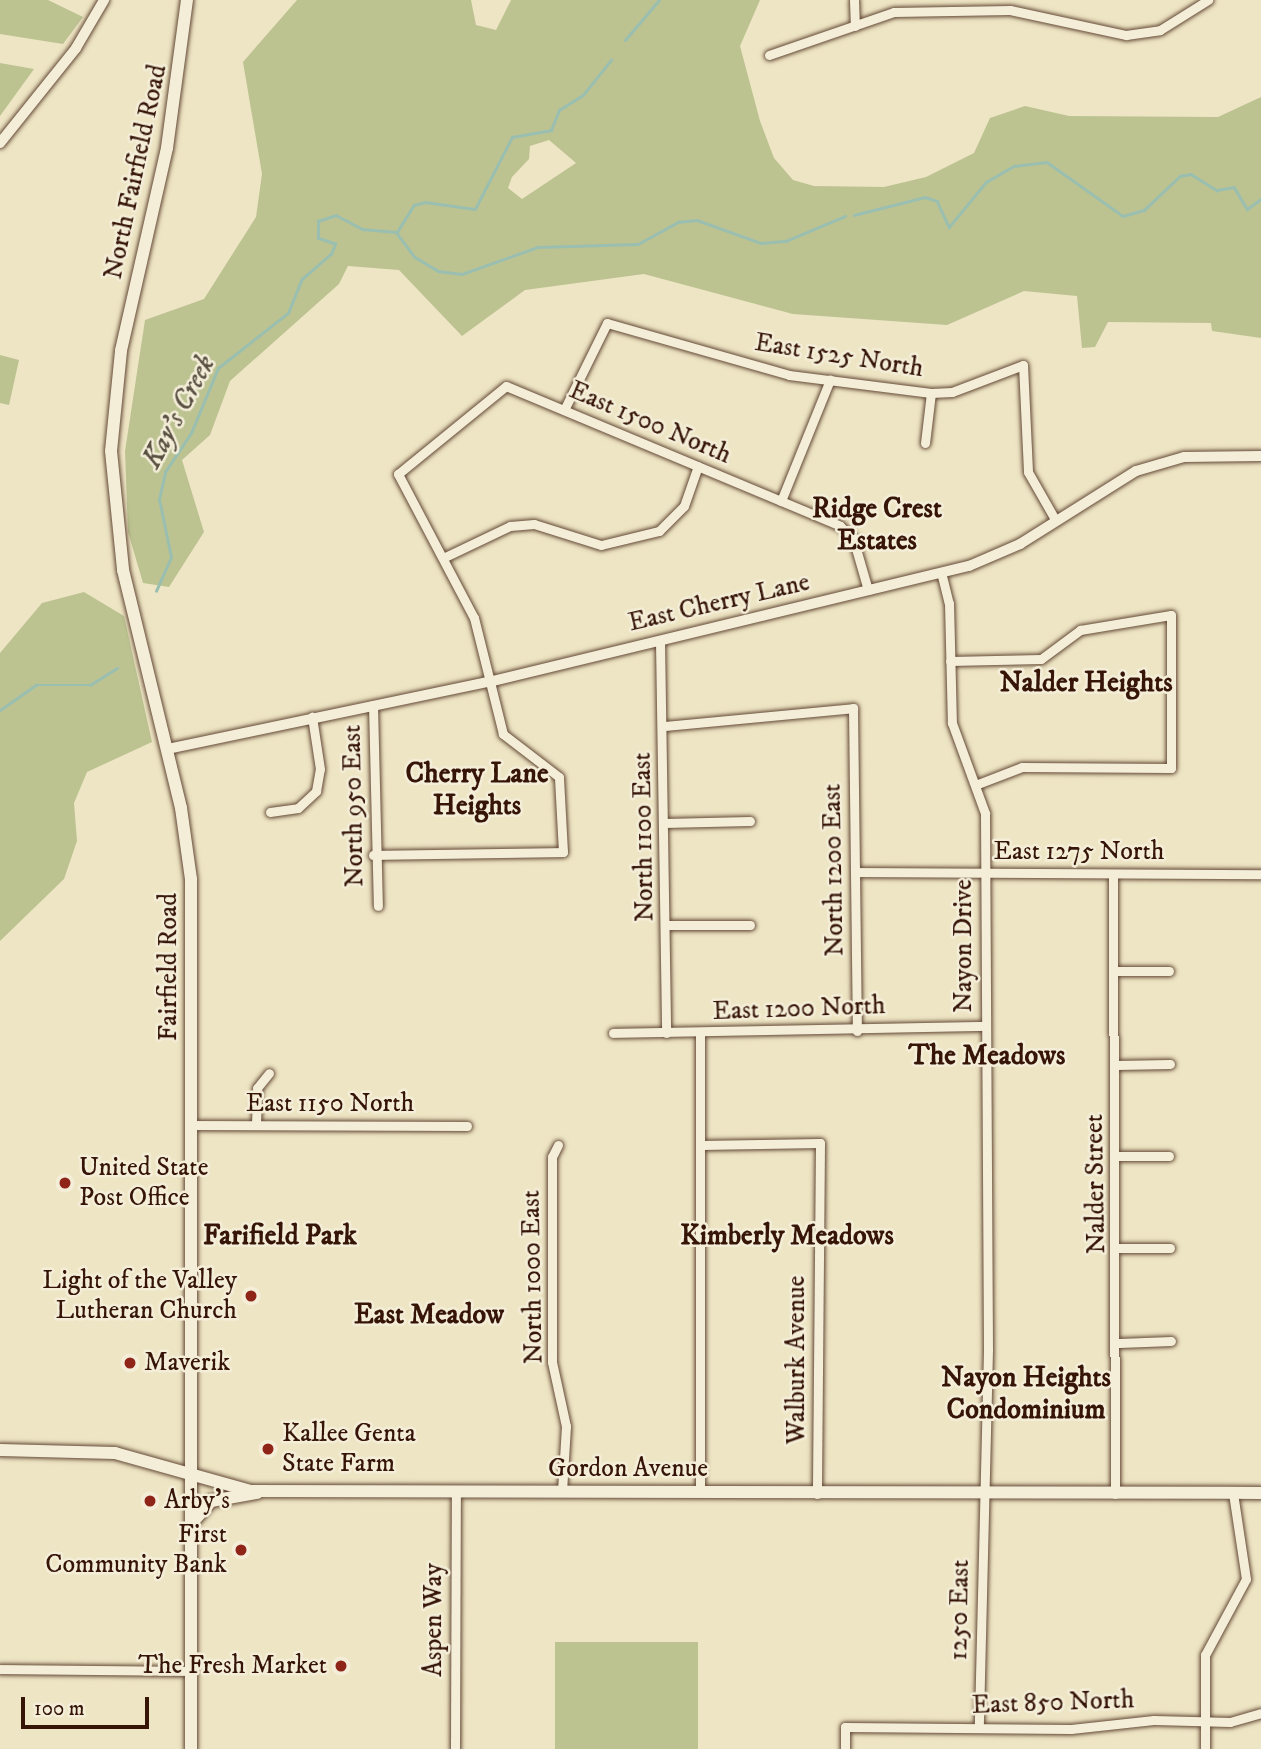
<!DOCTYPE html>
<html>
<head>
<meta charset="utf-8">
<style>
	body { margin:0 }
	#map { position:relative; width:1261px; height:1749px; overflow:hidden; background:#eee5c4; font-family:"IM FELL DW Pica",serif }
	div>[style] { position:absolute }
	.green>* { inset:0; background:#bcc391; transform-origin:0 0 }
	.stream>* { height:2.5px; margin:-1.25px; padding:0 1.25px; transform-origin:1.25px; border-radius:1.25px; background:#9abfb0 }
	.roads { filter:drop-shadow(0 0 2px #644936) drop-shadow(0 0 2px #644936) }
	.minor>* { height:9px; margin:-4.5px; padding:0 4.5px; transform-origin:4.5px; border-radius:4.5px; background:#f4eed9 }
	.tertiary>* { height:10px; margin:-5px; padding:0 5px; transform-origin:5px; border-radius:5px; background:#f4eed9 }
	.secondary>* { height:12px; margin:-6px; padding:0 6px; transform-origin:6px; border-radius:6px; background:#f4eed9 }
	.dots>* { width:19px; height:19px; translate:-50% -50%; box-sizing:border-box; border:4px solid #f4eed9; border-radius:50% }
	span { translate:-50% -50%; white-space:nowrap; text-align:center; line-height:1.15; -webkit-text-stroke:5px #f4eed9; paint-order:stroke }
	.street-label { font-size:26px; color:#361507 }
	.poi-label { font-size:26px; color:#361507 }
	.left { translate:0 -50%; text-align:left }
	.right { translate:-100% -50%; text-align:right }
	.water-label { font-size:28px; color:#595042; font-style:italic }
	.neighbourhood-label { font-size:28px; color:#361507; font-weight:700 }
	.scale { position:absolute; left:21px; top:1697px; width:128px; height:32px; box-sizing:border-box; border:4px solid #361507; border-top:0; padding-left:9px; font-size:21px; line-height:24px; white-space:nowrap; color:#361507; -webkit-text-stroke:5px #f4eed9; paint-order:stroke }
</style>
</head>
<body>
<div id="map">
	<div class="green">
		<div style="clip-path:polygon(0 0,48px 0,83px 17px,63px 44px,0 34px)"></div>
		<div style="clip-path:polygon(evenodd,297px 0,471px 0,476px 25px,496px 30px,511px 0,760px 0,740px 46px,760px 121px,774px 158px,793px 180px,814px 186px,884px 187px,926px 177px,974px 153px,990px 118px,1025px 106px,1069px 116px,1218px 117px,1261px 97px,1261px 338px,1212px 331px,1211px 323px,1108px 322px,1095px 347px,1082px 348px,1077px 296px,1024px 291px,947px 325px,793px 314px,644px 274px,525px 290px,462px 336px,399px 270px,348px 266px,339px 284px,230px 381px,210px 435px,182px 460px,204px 532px,169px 587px,143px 583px,128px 532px,125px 451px,145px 320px,204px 299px,256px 217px,262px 174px,243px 62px,297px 0,549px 140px,576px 163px,522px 199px,508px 188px,512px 177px,529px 159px,530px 146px,549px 140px)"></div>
		<div style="clip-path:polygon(0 63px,34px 69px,0 116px)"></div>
		<div style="clip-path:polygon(0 355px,19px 360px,9px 405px,0 403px)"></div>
		<div style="clip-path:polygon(84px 592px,124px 616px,152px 742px,87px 772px,74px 803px,77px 841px,64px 879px,0 941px,0 653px,42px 603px)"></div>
		<div style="left:555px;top:1642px;width:143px;height:107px"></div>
	</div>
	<div class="stream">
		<div style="left:625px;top:40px;width:52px;rotate:-49.6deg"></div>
		<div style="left:854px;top:215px;width:73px;rotate:-14.2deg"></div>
		<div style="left:925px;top:197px;width:13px;rotate:18deg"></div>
		<div style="left:937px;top:201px;width:29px;rotate:65deg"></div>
		<div style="left:949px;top:227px;width:58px;rotate:-50.6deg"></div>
		<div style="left:986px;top:182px;width:32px;rotate:-30deg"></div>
		<div style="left:1014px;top:166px;width:33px;rotate:-7deg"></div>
		<div style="left:1047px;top:162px;width:93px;rotate:35.4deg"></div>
		<div style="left:1123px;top:216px;width:22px;rotate:-16deg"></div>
		<div style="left:1144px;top:210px;width:50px;rotate:-43.4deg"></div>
		<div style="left:1180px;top:176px;width:11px;rotate:-10deg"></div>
		<div style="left:1191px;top:174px;width:31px;rotate:32deg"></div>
		<div style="left:1217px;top:190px;width:17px;rotate:-10deg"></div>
		<div style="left:1234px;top:187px;width:26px;rotate:59deg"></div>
		<div style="left:1247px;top:209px;width:17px;rotate:-36deg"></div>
		<div style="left:396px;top:232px;width:31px;rotate:53deg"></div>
		<div style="left:415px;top:257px;width:27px;rotate:31deg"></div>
		<div style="left:438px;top:271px;width:24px;rotate:7deg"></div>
		<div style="left:462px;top:274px;width:81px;rotate:-19.6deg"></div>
		<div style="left:538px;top:247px;width:100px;rotate:-1.7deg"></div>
		<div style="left:638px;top:244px;width:46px;rotate:-28.8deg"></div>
		<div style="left:678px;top:222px;width:19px;rotate:-6deg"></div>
		<div style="left:697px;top:220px;width:68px;rotate:19.8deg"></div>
		<div style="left:761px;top:243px;width:25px;rotate:-5deg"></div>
		<div style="left:786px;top:241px;width:64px;rotate:-23deg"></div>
		<div style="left:397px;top:232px;width:32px;rotate:-58deg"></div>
		<div style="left:414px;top:205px;width:11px;rotate:-15deg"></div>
		<div style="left:425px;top:202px;width:50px;rotate:8deg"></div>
		<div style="left:475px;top:209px;width:81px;rotate:-62.8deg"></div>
		<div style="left:512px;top:137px;width:40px;rotate:-10deg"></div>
		<div style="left:551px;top:130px;width:22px;rotate:-68deg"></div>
		<div style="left:559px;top:110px;width:28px;rotate:-32deg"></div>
		<div style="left:583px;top:95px;width:45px;rotate:-51.3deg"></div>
		<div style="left:156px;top:591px;width:37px;rotate:-66deg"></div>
		<div style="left:171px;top:557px;width:59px;rotate:-101.7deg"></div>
		<div style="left:159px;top:499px;width:28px;rotate:-77deg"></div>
		<div style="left:165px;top:472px;width:47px;rotate:-56.3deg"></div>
		<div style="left:191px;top:433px;width:70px;rotate:-67.4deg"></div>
		<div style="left:218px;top:368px;width:89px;rotate:-38.2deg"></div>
		<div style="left:288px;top:313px;width:37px;rotate:-68deg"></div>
		<div style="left:302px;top:279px;width:38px;rotate:-41deg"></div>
		<div style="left:331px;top:254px;width:11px;rotate:-68deg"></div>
		<div style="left:335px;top:244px;width:18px;rotate:-161deg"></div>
		<div style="left:318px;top:238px;width:17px;rotate:-90deg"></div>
		<div style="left:318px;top:221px;width:19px;rotate:-18deg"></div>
		<div style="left:336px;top:215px;width:30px;rotate:28deg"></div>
		<div style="left:362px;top:229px;width:34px;rotate:5deg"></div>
		<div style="left:0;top:710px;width:44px;rotate:-34.8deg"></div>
		<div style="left:36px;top:685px;width:54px"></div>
		<div style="left:90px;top:685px;width:32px;rotate:-32deg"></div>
	</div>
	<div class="roads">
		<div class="minor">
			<div style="left:854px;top:0;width:26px;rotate:88deg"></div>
			<div style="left:769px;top:55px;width:132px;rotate:-19deg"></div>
			<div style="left:894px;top:12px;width:116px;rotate:-1deg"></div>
			<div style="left:1010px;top:10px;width:119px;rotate:12.2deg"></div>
			<div style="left:1126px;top:35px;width:34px;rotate:-8deg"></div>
			<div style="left:1160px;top:30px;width:57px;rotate:-32deg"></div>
			<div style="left:564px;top:410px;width:97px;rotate:-63.7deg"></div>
			<div style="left:607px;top:323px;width:189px;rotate:15.9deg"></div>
			<div style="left:789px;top:375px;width:143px;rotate:7.2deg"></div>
			<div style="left:931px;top:393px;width:21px;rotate:-3deg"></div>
			<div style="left:952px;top:392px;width:76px;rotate:-20.8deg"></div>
			<div style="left:1023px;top:365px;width:107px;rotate:87.3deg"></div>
			<div style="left:1028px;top:472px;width:56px;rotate:60.3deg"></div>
			<div style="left:925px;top:443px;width:50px;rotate:-83.2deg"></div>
			<div style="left:781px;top:501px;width:131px;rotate:-68deg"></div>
			<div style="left:445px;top:557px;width:72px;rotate:-25.5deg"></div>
			<div style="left:510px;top:526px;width:24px;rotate:-5deg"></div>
			<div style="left:534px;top:524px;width:70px;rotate:17.4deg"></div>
			<div style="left:601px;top:545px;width:60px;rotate:-13.6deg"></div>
			<div style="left:659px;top:531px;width:35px;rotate:-45deg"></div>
			<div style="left:684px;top:506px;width:42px;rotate:-70.7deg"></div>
			<div style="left:941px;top:572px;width:32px;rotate:76deg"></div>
			<div style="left:949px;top:603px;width:120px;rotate:88.6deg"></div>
			<div style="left:952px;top:723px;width:96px;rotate:69.9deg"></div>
			<div style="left:985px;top:813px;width:537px;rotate:89.68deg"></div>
			<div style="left:988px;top:1350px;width:378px;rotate:91.4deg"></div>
			<div style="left:660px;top:641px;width:392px;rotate:89.1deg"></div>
			<div style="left:950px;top:661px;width:91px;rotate:-1.3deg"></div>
			<div style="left:1041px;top:659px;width:49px;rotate:-36.6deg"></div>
			<div style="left:1080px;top:630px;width:92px;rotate:-9.4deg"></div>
			<div style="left:1171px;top:615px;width:153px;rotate:90deg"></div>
			<div style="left:1171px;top:768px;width:149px;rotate:-179.6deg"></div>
			<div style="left:1022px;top:767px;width:47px;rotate:158.9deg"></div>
			<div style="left:373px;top:705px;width:201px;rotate:88.6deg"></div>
			<div style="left:664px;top:726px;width:190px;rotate:-5.4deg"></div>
			<div style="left:853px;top:708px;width:323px;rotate:89.3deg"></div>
			<div style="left:270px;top:812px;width:28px;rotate:-8deg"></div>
			<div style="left:298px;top:808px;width:25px;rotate:-43deg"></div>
			<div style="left:316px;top:791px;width:22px;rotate:-80deg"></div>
			<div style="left:320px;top:769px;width:53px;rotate:-98.7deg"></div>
			<div style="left:664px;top:823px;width:86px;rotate:-1.3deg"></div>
			<div style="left:373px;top:855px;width:190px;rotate:-0.9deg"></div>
			<div style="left:563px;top:852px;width:75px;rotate:-93.1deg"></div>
			<div style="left:559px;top:777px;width:71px;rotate:-142.5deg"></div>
			<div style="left:503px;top:734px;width:120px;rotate:-104deg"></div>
			<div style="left:474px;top:618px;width:163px;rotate:-117.8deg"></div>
			<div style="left:398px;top:474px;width:139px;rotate:-39.2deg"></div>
			<div style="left:506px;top:386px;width:362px;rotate:22.7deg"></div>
			<div style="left:840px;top:526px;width:18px;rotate:43deg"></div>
			<div style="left:853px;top:538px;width:54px;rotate:73.9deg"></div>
			<div style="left:855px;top:872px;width:406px;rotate:0.3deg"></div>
			<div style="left:1113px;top:874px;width:620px;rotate:89.82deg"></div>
			<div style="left:666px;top:925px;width:84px"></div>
			<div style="left:1114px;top:971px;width:55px"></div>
			<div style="left:700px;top:1032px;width:460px;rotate:90deg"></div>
			<div style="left:613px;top:1033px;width:373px;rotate:-1.1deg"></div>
			<div style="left:1116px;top:1065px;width:54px;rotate:-1.1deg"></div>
			<div style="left:256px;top:1124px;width:36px;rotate:-88deg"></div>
			<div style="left:257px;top:1088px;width:19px;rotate:-51deg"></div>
			<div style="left:193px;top:1125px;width:274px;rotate:0.2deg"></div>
			<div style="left:558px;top:1145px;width:13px;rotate:117deg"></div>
			<div style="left:552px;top:1157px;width:205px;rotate:90deg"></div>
			<div style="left:552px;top:1362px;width:66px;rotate:77.7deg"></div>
			<div style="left:566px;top:1426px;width:65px;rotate:93.5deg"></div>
			<div style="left:701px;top:1145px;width:119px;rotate:-1deg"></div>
			<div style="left:820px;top:1143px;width:351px;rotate:90.5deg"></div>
			<div style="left:1117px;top:1156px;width:52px"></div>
			<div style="left:1118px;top:1248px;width:52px"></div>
			<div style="left:1119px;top:1343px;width:52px;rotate:-2.2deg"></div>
			<div style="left:0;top:1669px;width:191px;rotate:0.6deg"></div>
			<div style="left:455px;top:1749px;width:258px;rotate:-89.8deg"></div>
			<div style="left:845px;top:1749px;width:22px;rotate:-90deg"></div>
			<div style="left:845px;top:1727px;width:226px;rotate:0.5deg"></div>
			<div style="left:1071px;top:1729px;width:83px;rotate:-6.2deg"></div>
			<div style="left:1154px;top:1720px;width:76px;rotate:1.5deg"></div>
			<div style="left:1230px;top:1722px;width:32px;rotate:-16deg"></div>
			<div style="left:1205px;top:1749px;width:94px;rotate:-90deg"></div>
			<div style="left:1205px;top:1655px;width:86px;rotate:-61.7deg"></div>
			<div style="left:1246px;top:1579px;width:87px;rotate:-98.6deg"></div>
		</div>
		<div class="tertiary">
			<div style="left:0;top:143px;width:122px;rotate:-51.3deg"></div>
			<div style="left:76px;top:48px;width:56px;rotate:-59.7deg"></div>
			<div style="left:167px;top:749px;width:329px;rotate:-11.8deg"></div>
			<div style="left:489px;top:682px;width:494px;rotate:-13.6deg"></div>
			<div style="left:969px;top:566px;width:56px;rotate:-23.3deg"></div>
			<div style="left:1020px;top:544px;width:137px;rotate:-32.2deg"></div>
			<div style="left:1136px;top:471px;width:50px;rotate:-16.3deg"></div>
			<div style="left:1184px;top:457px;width:77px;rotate:-0.7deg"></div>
		</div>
		<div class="secondary">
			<div style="left:187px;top:0;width:149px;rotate:97.7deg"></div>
			<div style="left:167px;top:148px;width:208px;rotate:102.8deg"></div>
			<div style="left:121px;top:351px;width:100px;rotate:95.7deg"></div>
			<div style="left:111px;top:451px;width:120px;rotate:84.2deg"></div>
			<div style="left:123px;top:570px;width:245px;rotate:76.3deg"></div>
			<div style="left:181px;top:808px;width:72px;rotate:82deg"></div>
			<div style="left:191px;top:879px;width:870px;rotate:90deg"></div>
			<div style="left:0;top:1450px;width:115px;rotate:1.5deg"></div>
			<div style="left:115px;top:1453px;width:141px;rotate:15.6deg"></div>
			<div style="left:251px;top:1491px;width:1010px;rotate:0.11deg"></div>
			<div style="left:192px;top:1523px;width:29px;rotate:-49deg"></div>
			<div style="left:211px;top:1501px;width:47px;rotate:-9.9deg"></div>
		</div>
	</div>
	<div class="dots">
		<div style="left:65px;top:1183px;background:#8f2418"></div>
		<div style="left:251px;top:1296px;background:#8f2418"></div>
		<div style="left:130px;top:1363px;background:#8f2418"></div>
		<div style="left:268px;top:1449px;background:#8f2418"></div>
		<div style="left:150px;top:1501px;background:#8f2418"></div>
		<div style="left:241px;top:1550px;background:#8f2418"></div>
		<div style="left:341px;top:1666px;background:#8f2418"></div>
	</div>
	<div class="street-label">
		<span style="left:136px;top:172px;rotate:-78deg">North Fairfield Road</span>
		<span style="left:839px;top:356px;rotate:9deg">East 1525 North</span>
		<span style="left:650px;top:423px;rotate:23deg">East 1500 North</span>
		<span style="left:719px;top:603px;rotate:-13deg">East Cherry Lane</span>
		<span style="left:354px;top:806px;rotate:-91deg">North 950 East</span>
		<span style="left:644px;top:837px;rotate:-91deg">North 1100 East</span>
		<span style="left:1079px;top:852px">East 1275 North</span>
		<span style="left:834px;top:870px;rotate:-91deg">North 1200 East</span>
		<span style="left:964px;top:946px;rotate:-90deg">Nayon Drive</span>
		<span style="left:169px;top:967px;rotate:-90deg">Fairfield Road</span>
		<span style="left:799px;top:1009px;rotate:-2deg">East 1200 North</span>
		<span style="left:330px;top:1104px">East 1150 North</span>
		<span style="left:1096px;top:1184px;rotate:-91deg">Nalder Street</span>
		<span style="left:533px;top:1277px;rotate:-91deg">North 1000 East</span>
		<span style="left:797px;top:1360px;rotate:-90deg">Walburk Avenue</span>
		<span style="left:628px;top:1469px">Gordon Avenue</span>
		<span style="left:960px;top:1610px;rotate:-89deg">1250 East</span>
		<span style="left:434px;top:1620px;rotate:-90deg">Aspen Way</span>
		<span style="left:1053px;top:1703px;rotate:-2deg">East 850 North</span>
	</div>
	<div class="poi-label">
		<span class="left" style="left:79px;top:1183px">United State<br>Post Office</span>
		<span class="right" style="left:237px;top:1296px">Light of the Valley<br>Lutheran Church</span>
		<span class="left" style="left:144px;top:1363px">Maverik</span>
		<span class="left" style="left:282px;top:1449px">Kallee Genta<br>State Farm</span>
		<span class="left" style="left:164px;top:1501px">Arby's</span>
		<span class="right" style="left:227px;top:1550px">First<br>Community Bank</span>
		<span class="right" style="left:327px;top:1666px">The Fresh Market</span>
	</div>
	<div class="water-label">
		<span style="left:179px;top:412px;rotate:-62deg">Kay's Creek</span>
	</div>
	<div class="neighbourhood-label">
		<span style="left:877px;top:525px">Ridge Crest<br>Estates</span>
		<span style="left:1086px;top:683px">Nalder Heights</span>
		<span style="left:477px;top:790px">Cherry Lane<br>Heights</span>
		<span style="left:987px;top:1056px">The Meadows</span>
		<span style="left:280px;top:1236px">Farifield Park</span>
		<span style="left:787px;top:1236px">Kimberly Meadows</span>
		<span style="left:429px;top:1315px">East Meadow</span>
		<span style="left:1026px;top:1394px">Nayon Heights<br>Condominium</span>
	</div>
	<div class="scale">100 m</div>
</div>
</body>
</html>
